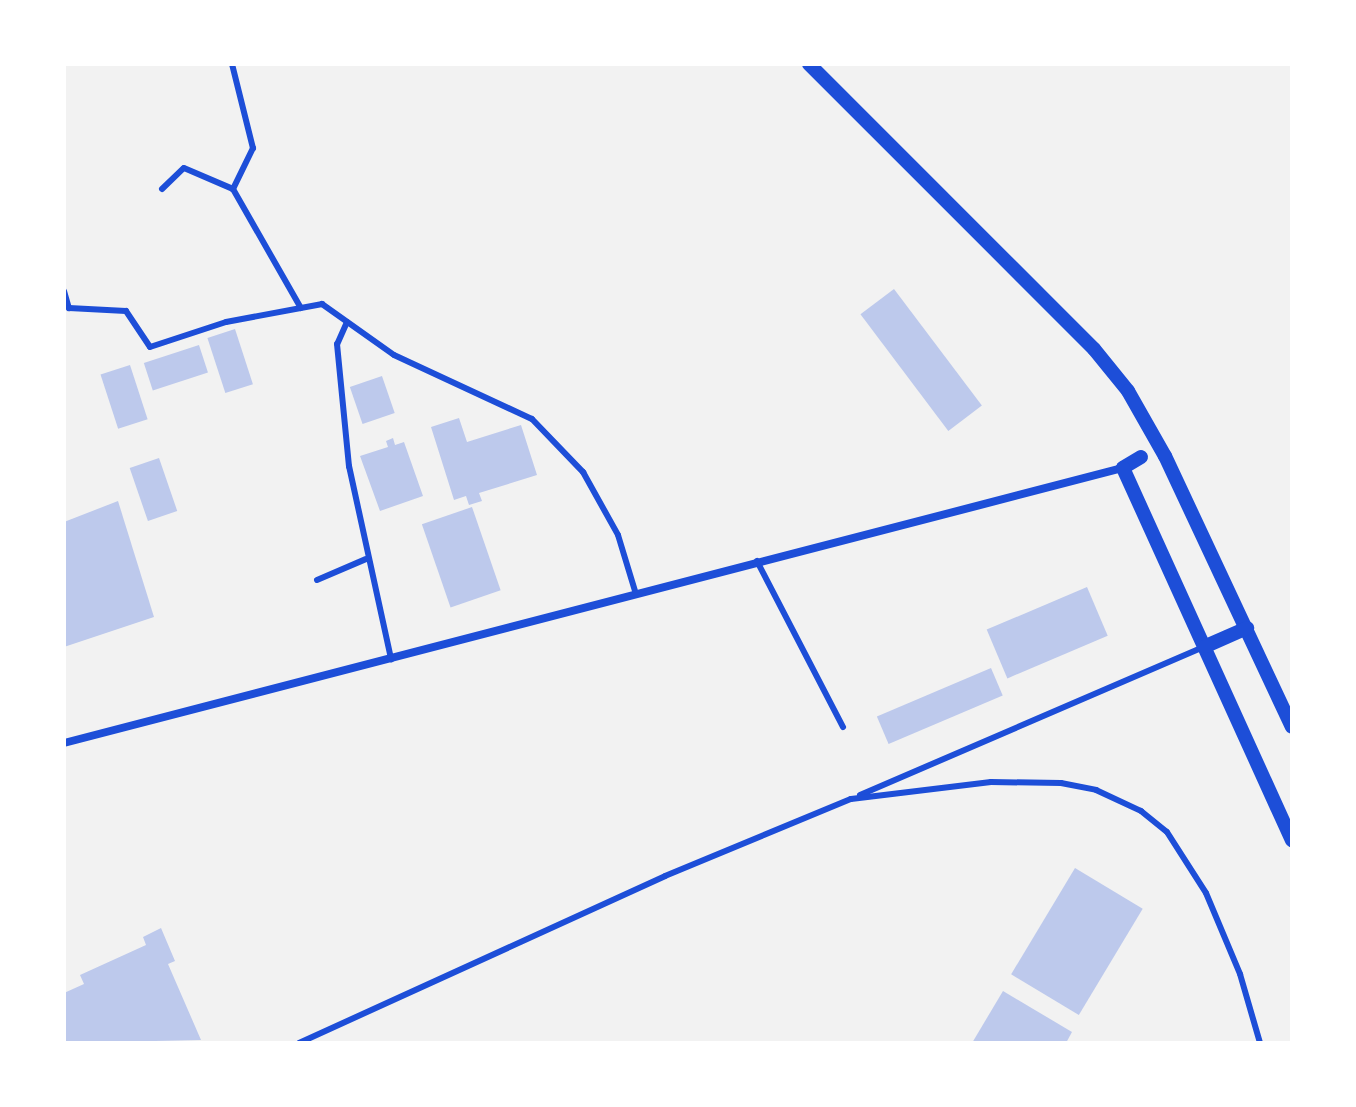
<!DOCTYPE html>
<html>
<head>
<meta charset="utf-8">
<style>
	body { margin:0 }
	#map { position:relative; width:1356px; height:1107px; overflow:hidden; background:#f2f2f2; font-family:"Source Sans 3",sans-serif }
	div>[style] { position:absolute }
	.building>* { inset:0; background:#bdc9ec; transform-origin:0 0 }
	.service>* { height:6px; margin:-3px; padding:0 3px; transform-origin:3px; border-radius:3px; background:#1d4ed8 }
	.minor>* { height:8px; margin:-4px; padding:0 4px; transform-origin:4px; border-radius:4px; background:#1d4ed8 }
	.tertiary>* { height:14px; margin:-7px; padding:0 7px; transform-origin:7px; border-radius:7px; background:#1d4ed8 }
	span { translate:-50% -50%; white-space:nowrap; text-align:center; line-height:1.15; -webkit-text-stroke:7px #fff; paint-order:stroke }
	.frame { position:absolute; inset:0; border:66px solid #fff; pointer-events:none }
</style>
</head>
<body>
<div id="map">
	<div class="building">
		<div style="left:894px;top:289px;width:146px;height:42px;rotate:53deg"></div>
		<div style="left:235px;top:329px;width:58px;height:29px;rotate:72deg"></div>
		<div style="left:199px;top:345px;width:29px;height:58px;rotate:72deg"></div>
		<div style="left:130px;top:365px;width:57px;height:31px;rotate:72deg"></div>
		<div style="left:382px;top:376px;width:39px;height:34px;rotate:71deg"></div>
		<div style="clip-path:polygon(459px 418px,467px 442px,521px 425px,537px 475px,479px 493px,482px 501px,469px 505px,466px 496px,454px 500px,431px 427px)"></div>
		<div style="clip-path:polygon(393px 438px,395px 445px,404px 442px,423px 496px,380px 511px,360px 456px,388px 447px,386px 441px)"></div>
		<div style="left:159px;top:458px;width:56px;height:31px;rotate:71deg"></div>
		<div style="clip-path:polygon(118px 501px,154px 617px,64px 647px,64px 522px)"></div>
		<div style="left:472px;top:507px;width:88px;height:53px;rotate:71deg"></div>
		<div style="left:1087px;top:587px;width:53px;height:109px;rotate:67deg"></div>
		<div style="left:991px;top:668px;width:30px;height:124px;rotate:67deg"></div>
		<div style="left:1075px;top:868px;width:79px;height:124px;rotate:31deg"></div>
		<div style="clip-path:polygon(161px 928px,175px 961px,168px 964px,201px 1040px,64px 1043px,64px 993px,84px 984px,80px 975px,146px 945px,143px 937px)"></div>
		<div style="clip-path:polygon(1003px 991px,1072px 1032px,1066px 1043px,972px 1043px)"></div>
	</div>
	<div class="service">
		<div style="left:232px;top:64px;width:87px;rotate:76deg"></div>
		<div style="left:253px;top:148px;width:46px;rotate:116deg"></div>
		<div style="left:233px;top:189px;width:137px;rotate:60.3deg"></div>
		<div style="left:162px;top:189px;width:30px;rotate:-44deg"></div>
		<div style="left:184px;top:168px;width:53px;rotate:23.2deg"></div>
		<div style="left:64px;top:291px;width:18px;rotate:74deg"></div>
		<div style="left:69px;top:308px;width:57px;rotate:3deg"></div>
		<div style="left:126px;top:311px;width:43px;rotate:56.3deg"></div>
		<div style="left:150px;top:347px;width:80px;rotate:-18.2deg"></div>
		<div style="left:226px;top:322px;width:98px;rotate:-10.6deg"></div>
		<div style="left:322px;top:304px;width:88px;rotate:35.3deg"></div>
		<div style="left:394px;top:355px;width:152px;rotate:24.9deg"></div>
		<div style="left:532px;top:419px;width:74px;rotate:46.1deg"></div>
		<div style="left:583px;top:472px;width:72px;rotate:60.9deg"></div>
		<div style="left:618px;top:535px;width:59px;rotate:73.1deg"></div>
		<div style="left:347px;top:322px;width:24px;rotate:114deg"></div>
		<div style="left:337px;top:344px;width:123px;rotate:84.4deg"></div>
		<div style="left:349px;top:466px;width:198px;rotate:77.7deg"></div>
		<div style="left:757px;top:561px;width:187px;rotate:62.6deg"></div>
		<div style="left:317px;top:580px;width:53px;rotate:-23.2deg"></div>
		<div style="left:860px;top:795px;width:374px;rotate:-23.3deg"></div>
		<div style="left:299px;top:1043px;width:402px;rotate:-24.5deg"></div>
		<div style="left:665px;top:876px;width:201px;rotate:-22.5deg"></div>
		<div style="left:851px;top:799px;width:141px;rotate:-6.9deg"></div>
		<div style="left:991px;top:782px;width:70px;rotate:0.8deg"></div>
		<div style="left:1061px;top:783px;width:36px;rotate:11deg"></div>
		<div style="left:1096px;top:790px;width:50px;rotate:25deg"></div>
		<div style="left:1141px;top:811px;width:33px;rotate:39deg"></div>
		<div style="left:1167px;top:832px;width:72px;rotate:57.4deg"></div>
		<div style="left:1206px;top:893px;width:88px;rotate:67.2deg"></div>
		<div style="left:1240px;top:974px;width:72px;rotate:73.8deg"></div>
	</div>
	<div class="minor">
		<div style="left:64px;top:743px;width:1094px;rotate:-14.56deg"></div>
	</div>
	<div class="tertiary">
		<div style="left:809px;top:64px;width:403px;rotate:45deg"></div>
		<div style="left:1094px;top:349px;width:54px;rotate:51deg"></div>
		<div style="left:1128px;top:391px;width:75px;rotate:60.4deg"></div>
		<div style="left:1165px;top:456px;width:299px;rotate:64.9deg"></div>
		<div style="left:1141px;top:457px;width:21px;rotate:149deg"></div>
		<div style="left:1123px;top:468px;width:409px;rotate:65.6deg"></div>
		<div style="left:1206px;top:646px;width:45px;rotate:-23.7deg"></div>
	</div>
	<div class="frame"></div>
</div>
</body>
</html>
